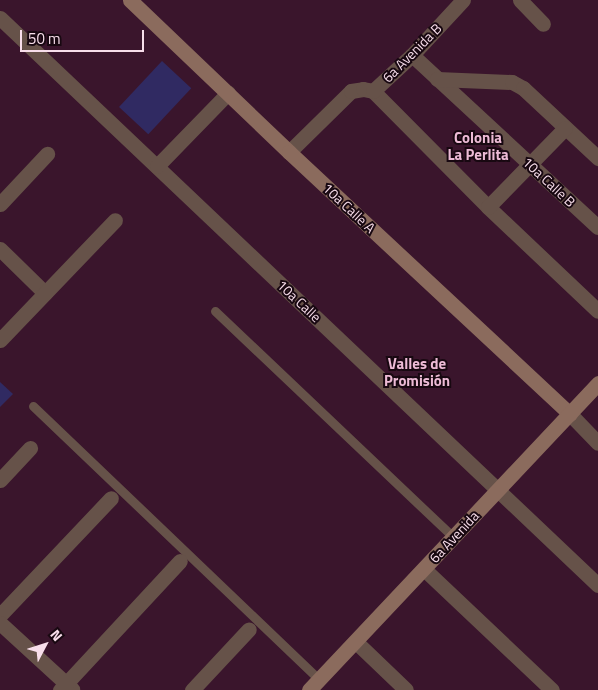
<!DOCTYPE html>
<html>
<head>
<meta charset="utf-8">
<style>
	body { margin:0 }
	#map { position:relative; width:598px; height:690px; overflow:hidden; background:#3a152c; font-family:"Titillium Web",sans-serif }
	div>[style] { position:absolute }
	.green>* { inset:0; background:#302a62; transform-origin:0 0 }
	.lane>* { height:9px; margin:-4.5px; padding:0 4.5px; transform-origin:4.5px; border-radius:4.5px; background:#665249 }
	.street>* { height:15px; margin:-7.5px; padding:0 7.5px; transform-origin:7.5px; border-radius:7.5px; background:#665249 }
	.secondary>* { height:15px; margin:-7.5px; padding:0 7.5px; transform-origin:7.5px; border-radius:7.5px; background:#8b6b5d }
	span { translate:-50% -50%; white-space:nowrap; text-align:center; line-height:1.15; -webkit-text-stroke:4px #180811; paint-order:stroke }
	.street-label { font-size:14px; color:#f8deeb }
	.neighbourhood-label { font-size:15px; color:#edbbd6; font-weight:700 }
	.north { position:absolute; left:20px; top:620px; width:50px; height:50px; -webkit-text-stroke:4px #180811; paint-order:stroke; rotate:50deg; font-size:14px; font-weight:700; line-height:20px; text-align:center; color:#f8deeb }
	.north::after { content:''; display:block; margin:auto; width:18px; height:22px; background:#f8deeb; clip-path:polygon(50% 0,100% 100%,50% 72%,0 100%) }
	.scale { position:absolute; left:20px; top:30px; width:124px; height:22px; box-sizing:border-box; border:2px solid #f8deeb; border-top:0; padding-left:6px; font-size:15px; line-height:18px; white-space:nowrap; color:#f8deeb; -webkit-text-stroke:4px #180811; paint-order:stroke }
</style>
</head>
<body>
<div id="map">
	<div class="green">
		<div style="left:162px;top:61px;width:40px;height:63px;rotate:43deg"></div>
		<div style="clip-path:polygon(0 382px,13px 394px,0 407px)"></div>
	</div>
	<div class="lane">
		<div style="left:215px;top:311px;width:327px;rotate:43.5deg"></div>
		<div style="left:33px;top:406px;width:395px;rotate:43.7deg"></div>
	</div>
	<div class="street">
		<div style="left:520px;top:0;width:33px;rotate:46deg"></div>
		<div style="left:0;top:18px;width:824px;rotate:43.48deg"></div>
		<div style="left:412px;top:55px;width:253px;rotate:42.8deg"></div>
		<div style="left:437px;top:79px;width:75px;rotate:2.3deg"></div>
		<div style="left:512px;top:82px;width:13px;rotate:29deg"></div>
		<div style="left:523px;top:88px;width:103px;rotate:43deg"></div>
		<div style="left:373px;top:91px;width:163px;rotate:45.2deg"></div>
		<div style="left:488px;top:207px;width:151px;rotate:43.4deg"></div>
		<div style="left:289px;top:152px;width:87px;rotate:-44.5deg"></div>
		<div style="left:351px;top:91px;width:12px;rotate:-9deg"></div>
		<div style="left:363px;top:89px;width:10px;rotate:11deg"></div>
		<div style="left:373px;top:91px;width:53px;rotate:-42.7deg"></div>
		<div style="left:412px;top:55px;width:75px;rotate:-47.2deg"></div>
		<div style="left:157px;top:166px;width:102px;rotate:-45.8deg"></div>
		<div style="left:0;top:204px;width:69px;rotate:-46.8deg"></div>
		<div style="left:488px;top:207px;width:110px;rotate:-45.7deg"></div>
		<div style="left:0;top:249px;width:63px;rotate:44.4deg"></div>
		<div style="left:0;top:340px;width:166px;rotate:-46.2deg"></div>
		<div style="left:570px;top:414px;width:40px;rotate:46deg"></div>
		<div style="left:0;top:480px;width:44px;rotate:-46.8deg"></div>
		<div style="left:424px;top:569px;width:176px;rotate:43.4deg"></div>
		<div style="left:0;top:615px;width:161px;rotate:-46.5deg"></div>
		<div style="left:0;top:623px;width:98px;rotate:42.5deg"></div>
		<div style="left:356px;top:642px;width:69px;rotate:43.8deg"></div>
		<div style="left:60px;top:690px;width:176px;rotate:-47.1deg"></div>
		<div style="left:192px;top:690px;width:83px;rotate:-46.9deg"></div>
	</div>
	<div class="secondary">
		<div style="left:130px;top:0;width:220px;rotate:43.7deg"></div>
		<div style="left:289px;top:152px;width:384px;rotate:43deg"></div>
		<div style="left:309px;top:690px;width:422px;rotate:-46.7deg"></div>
	</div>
	<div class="street-label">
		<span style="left:412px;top:53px;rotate:-45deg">6a Avenida B</span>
		<span style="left:549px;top:182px;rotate:43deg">10a Calle B</span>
		<span style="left:349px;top:208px;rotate:43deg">10a Calle A</span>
		<span style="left:299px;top:301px;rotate:43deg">10a Calle</span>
		<span style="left:454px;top:537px;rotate:-47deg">6a Avenida</span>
	</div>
	<div class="neighbourhood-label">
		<span style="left:478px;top:146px">Colonia<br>La Perlita</span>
		<span style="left:417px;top:372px">Valles de<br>Promisión</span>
	</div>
	<div class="north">N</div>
	<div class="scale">50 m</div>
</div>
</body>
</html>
